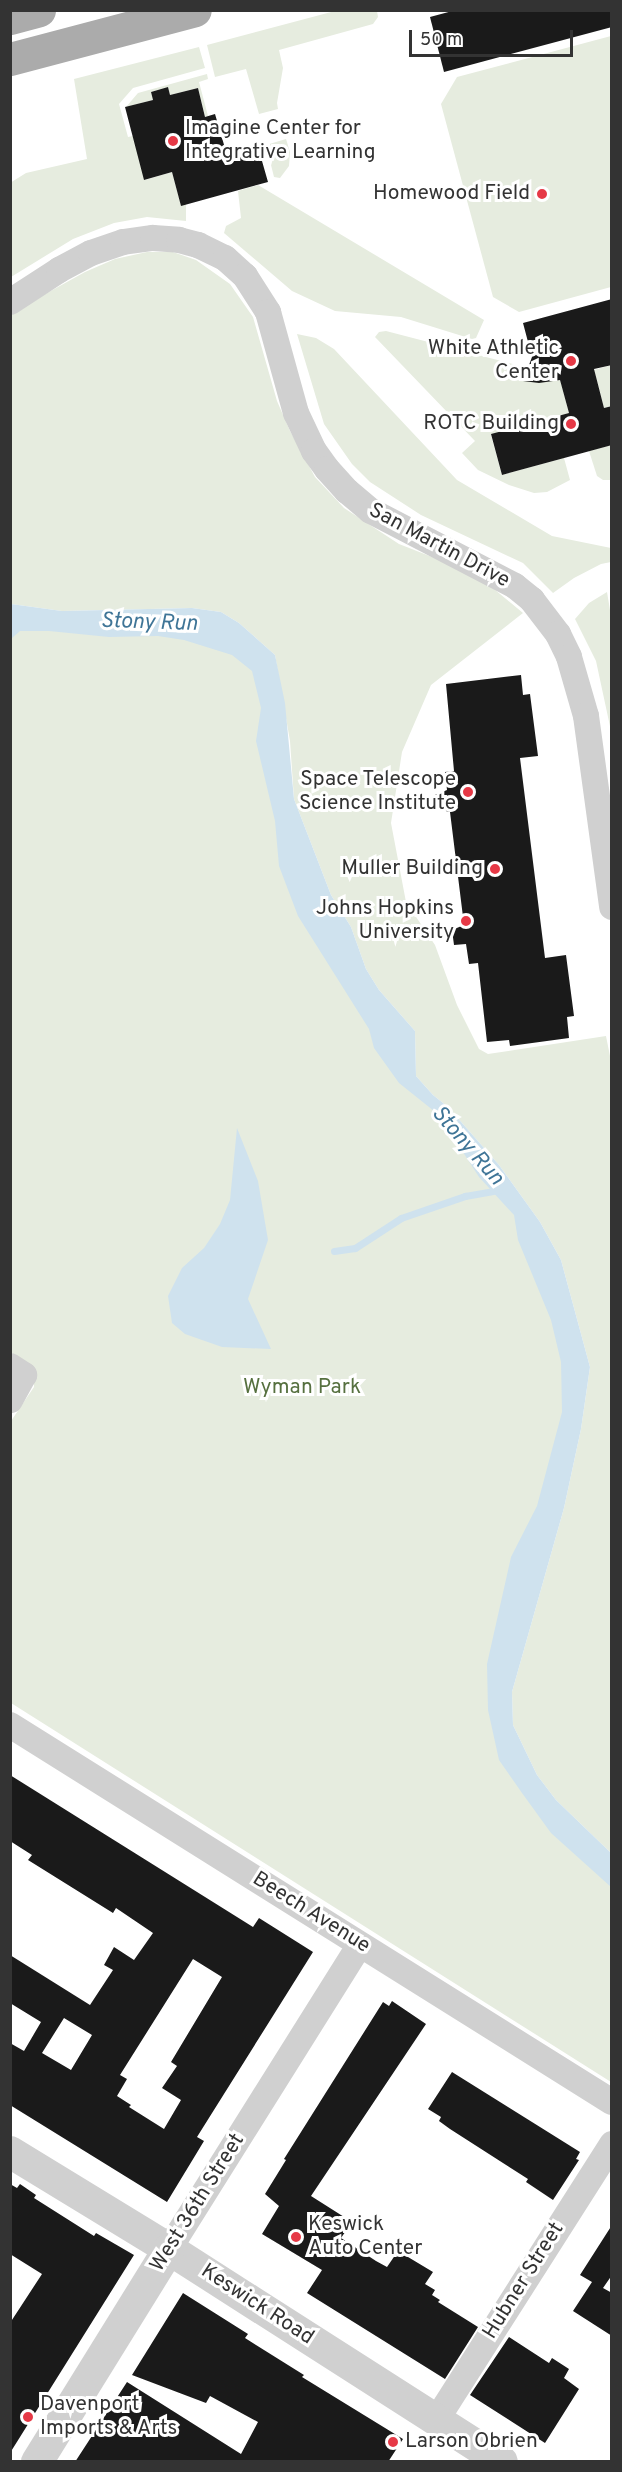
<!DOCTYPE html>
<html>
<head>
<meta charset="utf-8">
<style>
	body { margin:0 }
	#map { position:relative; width:622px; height:2472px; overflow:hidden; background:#fff; font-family:Overpass,sans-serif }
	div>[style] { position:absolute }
	.green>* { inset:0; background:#e6ecdf }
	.water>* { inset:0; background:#cfe2ee }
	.stream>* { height:7px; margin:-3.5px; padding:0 3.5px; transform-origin:3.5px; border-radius:3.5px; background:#cfe2ee }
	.building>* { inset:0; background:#1a1a1a }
	.minor>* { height:26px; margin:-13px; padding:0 13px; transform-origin:13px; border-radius:13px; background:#d0d0d0 }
	.tertiary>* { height:32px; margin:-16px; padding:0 16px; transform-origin:16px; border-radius:16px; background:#d0d0d0 }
	.primary>* { height:33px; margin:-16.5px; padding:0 16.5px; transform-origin:16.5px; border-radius:16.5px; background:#ababab }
	.dots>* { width:16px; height:16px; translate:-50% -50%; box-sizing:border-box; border:3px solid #fff; border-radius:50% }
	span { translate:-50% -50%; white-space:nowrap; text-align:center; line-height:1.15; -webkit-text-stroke:6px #fff; paint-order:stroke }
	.poi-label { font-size:21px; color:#333 }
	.left { translate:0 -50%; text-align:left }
	.right { translate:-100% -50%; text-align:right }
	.street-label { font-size:21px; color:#333 }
	.park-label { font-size:21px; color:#56703f }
	.water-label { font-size:22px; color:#3f7597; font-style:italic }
	.frame { position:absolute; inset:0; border:12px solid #333; pointer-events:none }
	.scale { position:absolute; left:409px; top:30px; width:164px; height:27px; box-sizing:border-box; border:3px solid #333; border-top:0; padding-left:8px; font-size:18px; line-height:21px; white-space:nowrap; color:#333; -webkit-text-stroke:4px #fff; paint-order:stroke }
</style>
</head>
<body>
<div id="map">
	<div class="green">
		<div style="clip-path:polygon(335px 11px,377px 11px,378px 17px,373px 24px,279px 50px,283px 68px,277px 103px,278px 109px,259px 114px,246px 69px,215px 77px,207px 45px)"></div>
		<div style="clip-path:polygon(611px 36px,611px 287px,519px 312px,493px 297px,441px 104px,457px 77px)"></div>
		<div style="clip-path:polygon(199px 47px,205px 68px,133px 88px,119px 104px,128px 137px,133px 136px,145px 180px,172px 172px,181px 205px,186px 204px,186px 221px,147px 217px,114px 223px,73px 239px,11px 277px,10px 183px,26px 173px,87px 159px,74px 79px)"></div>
		<div style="clip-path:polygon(207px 74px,208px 79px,199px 82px,208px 116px,205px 117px,198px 88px,170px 95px,168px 87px,151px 92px,153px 100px,126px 107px,138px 93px)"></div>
		<div style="clip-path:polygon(286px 139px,290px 152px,289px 166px,280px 178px,274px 177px,266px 145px)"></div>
		<div style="clip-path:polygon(258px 185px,484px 320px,476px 338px,472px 339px,401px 317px,335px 311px,292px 291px,224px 233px,226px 226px,241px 218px,238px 191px)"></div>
		<div style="clip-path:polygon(147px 252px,173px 252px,196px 260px,230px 284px,253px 317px,277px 401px,290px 431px,315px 477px,344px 508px,399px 544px,450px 564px,494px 589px,523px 613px,431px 685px,402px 752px,391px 823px,406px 902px,435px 945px,457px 1005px,479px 1049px,488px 1054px,606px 1036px,612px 1066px,611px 1853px,556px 1800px,537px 1775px,513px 1725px,512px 1692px,564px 1508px,581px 1429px,590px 1367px,561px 1260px,540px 1222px,499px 1165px,448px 1107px,433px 1095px,416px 1076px,415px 1031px,379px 990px,366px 969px,351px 927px,331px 895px,294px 799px,290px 741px,275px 655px,239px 623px,221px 612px,192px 608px,62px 611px,11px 604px,11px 313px,85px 272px,115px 259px)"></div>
		<div style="clip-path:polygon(386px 331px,528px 368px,524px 380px,531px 382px,560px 379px,569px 413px,491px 435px,502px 475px,564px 458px,570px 480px,547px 492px,534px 493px,509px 485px,478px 470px,462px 453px,475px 441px,375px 337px,379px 332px)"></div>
		<div style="clip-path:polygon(297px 334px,316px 338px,334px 349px,457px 480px,552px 536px,611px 548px,611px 562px,601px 564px,574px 578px,553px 593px,523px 563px,421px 515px,370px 482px,352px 464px,324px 424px)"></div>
		<div style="clip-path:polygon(611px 365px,611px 406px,604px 408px,594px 370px)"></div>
		<div style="clip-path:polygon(611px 445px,611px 480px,603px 480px,597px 476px,589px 451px)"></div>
		<div style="clip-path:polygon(607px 592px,612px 622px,611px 731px,596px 661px,575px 619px,589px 603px)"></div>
		<div style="clip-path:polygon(184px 620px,262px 666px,287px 803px,396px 1052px,520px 1208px,575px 1390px,503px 1653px,509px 1746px,611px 1874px,611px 2082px,11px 1703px,11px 1421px,34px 1387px,34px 1367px,10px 1352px,11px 622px)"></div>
	</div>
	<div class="water">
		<div style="clip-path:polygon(11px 604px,62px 611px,192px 608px,221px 612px,239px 623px,275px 655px,285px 703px,294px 799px,331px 895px,351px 927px,366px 969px,379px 990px,415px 1031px,416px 1076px,433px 1095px,448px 1107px,499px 1165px,540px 1222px,561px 1260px,590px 1367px,581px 1429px,564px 1508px,512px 1692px,513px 1725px,537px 1775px,556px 1800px,611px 1853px,611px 1887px,551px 1833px,522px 1793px,499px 1760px,488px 1710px,487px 1664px,511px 1557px,537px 1506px,562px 1412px,561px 1362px,551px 1320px,518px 1240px,514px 1215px,479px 1177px,439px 1115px,399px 1083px,374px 1048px,369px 1029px,298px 916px,279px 866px,275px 821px,256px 741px,261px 708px,252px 671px,232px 655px,184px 640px,158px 636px,109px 637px,49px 631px,20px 631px,11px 639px)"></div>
		<div style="clip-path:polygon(237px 1128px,258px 1181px,268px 1240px,248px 1299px,271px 1349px,222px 1347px,185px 1334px,172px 1323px,168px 1296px,182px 1268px,204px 1248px,220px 1224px,230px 1200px)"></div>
	</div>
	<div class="stream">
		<div style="left:334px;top:1251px;width:21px;rotate:-8deg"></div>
		<div style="left:355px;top:1248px;width:55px;rotate:-33.1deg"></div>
		<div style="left:401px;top:1218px;width:68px;rotate:-19deg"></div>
		<div style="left:465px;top:1196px;width:34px;rotate:-10deg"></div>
	</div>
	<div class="building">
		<div style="clip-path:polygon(456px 10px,612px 10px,612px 27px,444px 72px,430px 17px)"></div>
		<div style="clip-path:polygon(168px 87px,170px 95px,198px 88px,205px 117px,215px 114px,227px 155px,258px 147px,268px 182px,181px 206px,172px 172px,144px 180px,125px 107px,153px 100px,151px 92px)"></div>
		<div style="clip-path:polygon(612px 299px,612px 365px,594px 369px,604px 408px,612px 406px,612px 445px,502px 475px,491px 434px,569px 413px,560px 380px,539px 383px,523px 381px,532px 357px,523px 323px)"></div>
		<div style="clip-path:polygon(521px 675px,523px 695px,530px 694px,538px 756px,520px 758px,545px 958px,566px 955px,574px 1016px,567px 1017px,569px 1038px,510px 1046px,509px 1040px,487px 1042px,478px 963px,469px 964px,466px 944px,454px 945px,452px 930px,464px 925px,450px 812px,437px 809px,435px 795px,447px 790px,445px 772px,454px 771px,446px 684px)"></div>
		<div style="clip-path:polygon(evenodd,10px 1775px,253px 1927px,259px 1918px,313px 1952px,197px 2137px,204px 2141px,167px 2202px,10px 2105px,10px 2043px,24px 2051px,41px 2022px,10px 2003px,10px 1955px,90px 2005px,113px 1970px,104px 1965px,114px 1947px,134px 1960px,153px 1933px,116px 1908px,113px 1913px,28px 1860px,32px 1855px,10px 1841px,10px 1775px,193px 1959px,222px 1977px,171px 2062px,177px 2066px,162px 2088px,181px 2100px,164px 2129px,129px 2107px,131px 2105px,117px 2096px,127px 2079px,120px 2075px,193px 1959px,10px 1775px,64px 2018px,92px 2035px,71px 2070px,42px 2053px,64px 2018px)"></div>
		<div style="clip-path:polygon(392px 2001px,426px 2024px,311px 2196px,352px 2222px,341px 2238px,376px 2261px,387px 2267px,398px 2251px,433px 2272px,425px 2284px,435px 2290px,432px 2295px,440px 2300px,438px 2302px,478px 2327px,445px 2379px,307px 2293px,322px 2270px,262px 2234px,279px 2206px,265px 2194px,286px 2160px,284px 2159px,383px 2002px,389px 2006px)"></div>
		<div style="clip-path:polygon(452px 2072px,580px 2152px,576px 2159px,579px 2160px,553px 2200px,526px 2182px,528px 2179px,450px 2129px,439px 2121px,441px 2117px,428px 2109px)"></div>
		<div style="clip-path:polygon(10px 2184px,17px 2188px,20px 2184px,36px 2195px,34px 2198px,94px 2236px,96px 2233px,134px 2255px,10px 2453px,10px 2323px,42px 2274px,10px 2254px)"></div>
		<div style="clip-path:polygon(612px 2225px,612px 2275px,603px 2288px,612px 2293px,612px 2336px,573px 2311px,592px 2282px,580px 2275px)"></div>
		<div style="clip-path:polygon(183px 2293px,248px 2334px,245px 2338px,304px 2375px,302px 2377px,403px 2439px,388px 2462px,75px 2462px,127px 2382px,241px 2454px,258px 2422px,210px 2396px,206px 2403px,132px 2375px)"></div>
		<div style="clip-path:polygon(509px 2337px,549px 2363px,552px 2358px,569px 2369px,564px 2378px,579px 2389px,545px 2443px,470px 2395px)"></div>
	</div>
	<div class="minor">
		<div style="left:10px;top:302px;width:59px;rotate:-33.1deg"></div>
		<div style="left:59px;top:270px;width:36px;rotate:-28deg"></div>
		<div style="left:91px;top:253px;width:34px;rotate:-19deg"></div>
		<div style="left:123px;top:242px;width:30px;rotate:-8deg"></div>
		<div style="left:153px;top:238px;width:26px;rotate:4deg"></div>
		<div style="left:179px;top:240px;width:20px;rotate:15deg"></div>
		<div style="left:198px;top:245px;width:30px;rotate:26deg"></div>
		<div style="left:225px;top:258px;width:27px;rotate:42deg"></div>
		<div style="left:245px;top:276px;width:43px;rotate:57.4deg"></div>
		<div style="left:268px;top:312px;width:105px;rotate:74.5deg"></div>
		<div style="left:296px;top:413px;width:42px;rotate:64.7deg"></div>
		<div style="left:314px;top:451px;width:22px;rotate:54deg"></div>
		<div style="left:327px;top:469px;width:30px;rotate:48deg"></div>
		<div style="left:347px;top:491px;width:31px;rotate:40deg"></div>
		<div style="left:371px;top:511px;width:162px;rotate:27.5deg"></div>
		<div style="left:515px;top:586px;width:22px;rotate:39deg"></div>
		<div style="left:532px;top:600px;width:43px;rotate:52.6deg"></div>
		<div style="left:558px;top:634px;width:25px;rotate:64deg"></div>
		<div style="left:569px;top:657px;width:61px;rotate:73.9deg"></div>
		<div style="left:586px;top:716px;width:193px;rotate:82.2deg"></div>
		<div style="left:10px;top:1366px;width:17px;rotate:33deg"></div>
		<div style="left:24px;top:1375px;width:29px;rotate:119deg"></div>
		<div style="left:10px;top:1725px;width:710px;rotate:32.06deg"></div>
		<div style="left:169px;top:2249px;width:359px;rotate:-57.9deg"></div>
		<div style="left:437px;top:2419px;width:326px;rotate:-57.5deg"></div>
	</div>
	<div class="tertiary">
		<div style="left:10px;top:2152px;width:186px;rotate:31.4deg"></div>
		<div style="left:169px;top:2249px;width:395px;rotate:32.6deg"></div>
		<div style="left:37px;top:2462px;width:251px;rotate:-58.2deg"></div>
	</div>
	<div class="primary">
		<div style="left:10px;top:18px;width:30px;rotate:-15deg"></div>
		<div style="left:10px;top:59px;width:191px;rotate:-14.8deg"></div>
	</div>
	<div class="dots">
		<div style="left:173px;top:141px;background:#e63946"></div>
		<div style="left:542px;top:194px;background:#e63946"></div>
		<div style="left:571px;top:361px;background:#e63946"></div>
		<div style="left:571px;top:424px;background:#e63946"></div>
		<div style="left:468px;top:792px;background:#e63946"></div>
		<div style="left:495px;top:869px;background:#e63946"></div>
		<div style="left:466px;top:921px;background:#e63946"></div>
		<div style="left:296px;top:2237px;background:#e63946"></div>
		<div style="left:28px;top:2417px;background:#e63946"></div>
		<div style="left:393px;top:2442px;background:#e63946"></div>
	</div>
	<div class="poi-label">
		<span class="left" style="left:185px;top:141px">Imagine Center for<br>Integrative Learning</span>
		<span class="right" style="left:530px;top:194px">Homewood Field</span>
		<span class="right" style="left:559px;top:361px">White Athletic<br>Center</span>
		<span class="right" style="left:559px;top:424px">ROTC Building</span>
		<span class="right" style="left:456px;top:792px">Space Telescope<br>Science Institute</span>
		<span class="right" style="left:483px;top:869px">Muller Building</span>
		<span class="right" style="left:454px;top:921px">Johns Hopkins<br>University</span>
		<span class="left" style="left:308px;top:2237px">Keswick<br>Auto Center</span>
		<span class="left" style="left:40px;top:2417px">Davenport<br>Imports &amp; Arts</span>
		<span class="left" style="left:405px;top:2442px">Larson Obrien</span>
	</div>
	<div class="street-label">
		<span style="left:439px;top:546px;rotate:28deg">San Martin Drive</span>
		<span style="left:311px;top:1913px;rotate:32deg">Beech Avenue</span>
		<span style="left:198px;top:2203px;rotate:-58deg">West 36th Street</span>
		<span style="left:524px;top:2281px;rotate:-58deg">Hubner Street</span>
		<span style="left:257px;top:2305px;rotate:33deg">Keswick Road</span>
	</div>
	<div class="park-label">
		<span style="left:302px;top:1388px">Wyman Park</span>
	</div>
	<div class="water-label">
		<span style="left:149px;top:623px;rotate:2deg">Stony Run</span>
		<span style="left:467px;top:1146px;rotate:49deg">Stony Run</span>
	</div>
	<div class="frame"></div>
	<div class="scale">50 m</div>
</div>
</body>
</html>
